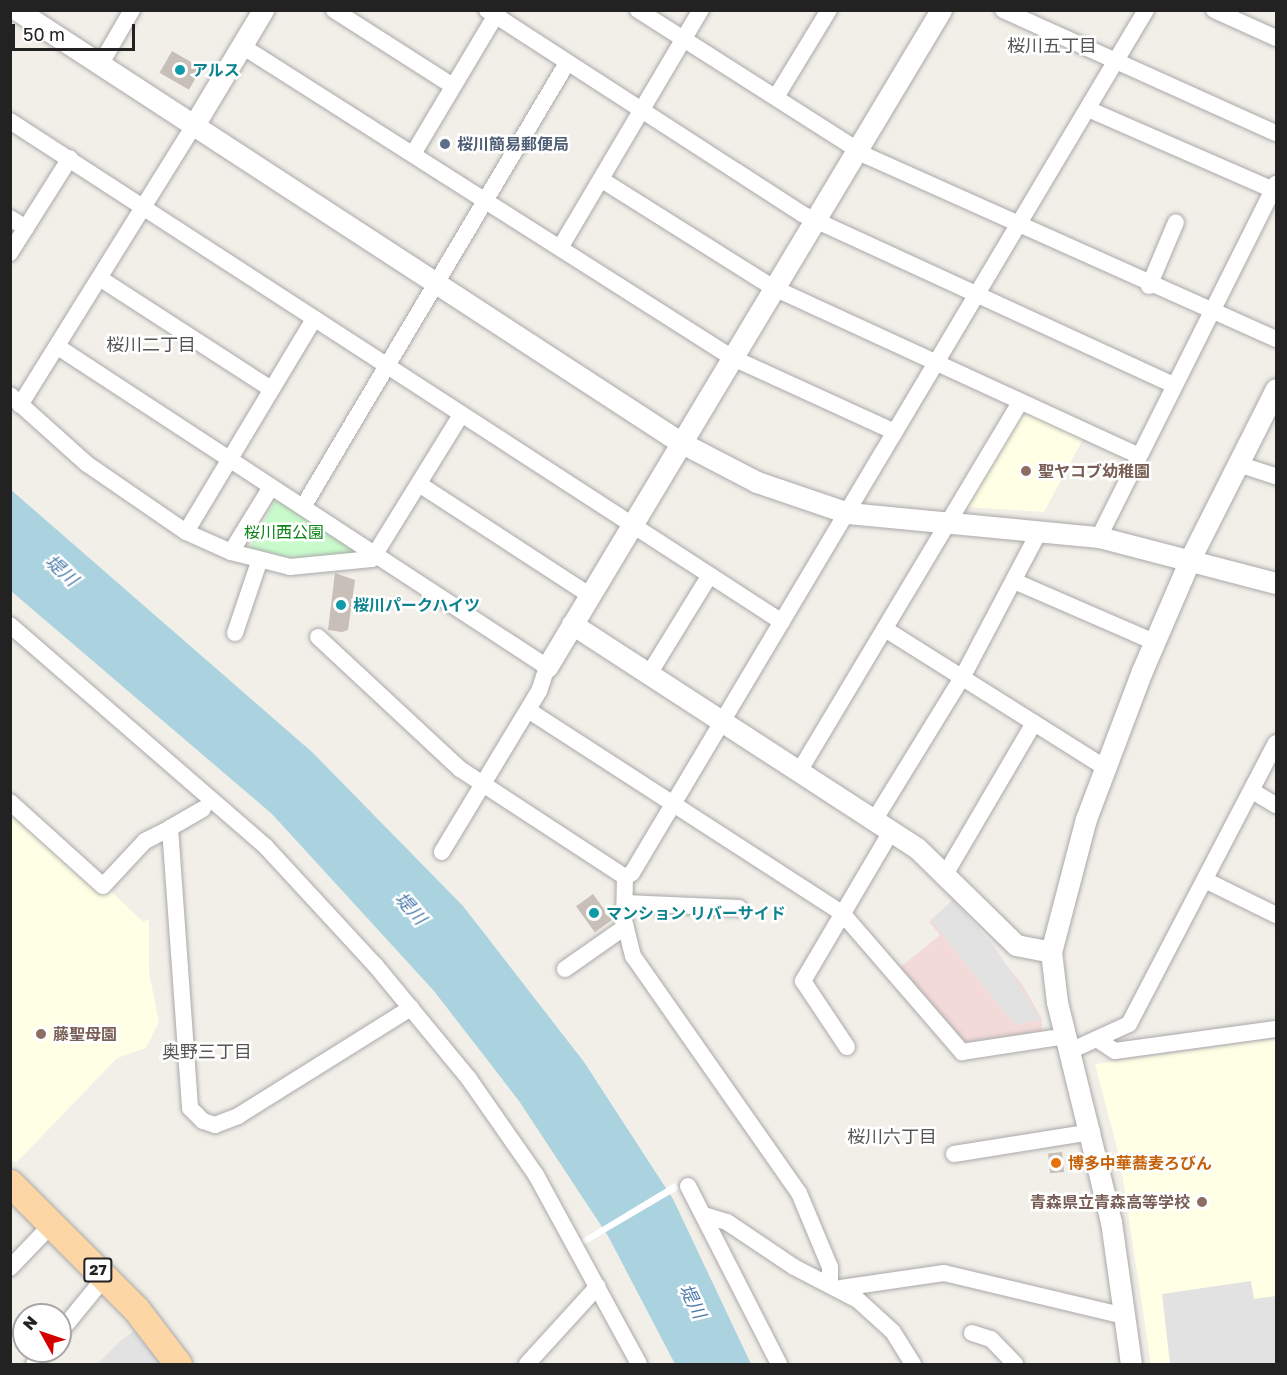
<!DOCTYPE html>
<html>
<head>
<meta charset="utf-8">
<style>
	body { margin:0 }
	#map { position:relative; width:1287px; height:1375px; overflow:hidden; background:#f2efe9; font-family:"Golos Text","Noto Sans JP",sans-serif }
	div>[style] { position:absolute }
	.commercial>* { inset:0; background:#f2dad9 }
	.education>* { inset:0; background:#ffffe5 }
	.park>* { inset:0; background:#c8facc }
	.parking>* { inset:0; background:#e2e2e2 }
	.water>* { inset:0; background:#aad3df }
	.pier>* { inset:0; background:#fff }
	.building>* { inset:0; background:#c7bfb8; transform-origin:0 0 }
	.roads { filter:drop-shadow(0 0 2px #a9a9a9) drop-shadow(0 0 2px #a9a9a9) }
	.minor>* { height:16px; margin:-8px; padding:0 8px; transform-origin:8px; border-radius:8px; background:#fff }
	.tertiary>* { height:21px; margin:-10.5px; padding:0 10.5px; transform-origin:10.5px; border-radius:10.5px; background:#fff }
	.primary>* { height:27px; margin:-13.5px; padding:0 13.5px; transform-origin:13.5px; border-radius:13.5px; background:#fcd6a4 }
	.dots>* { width:16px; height:16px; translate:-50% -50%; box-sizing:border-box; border:3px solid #fff; border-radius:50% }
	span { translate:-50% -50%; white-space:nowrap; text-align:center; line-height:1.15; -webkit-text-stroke:5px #fff; paint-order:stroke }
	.shield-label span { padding:2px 4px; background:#fff; border:2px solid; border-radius:4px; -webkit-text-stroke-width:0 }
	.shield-label { font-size:15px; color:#222; font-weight:700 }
	.culture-label { font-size:16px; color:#0d838f; font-weight:700 }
	.left { translate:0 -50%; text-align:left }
	.service-label { font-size:16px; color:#4e5e75; font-weight:700 }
	.education-label { font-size:16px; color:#785e54; font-weight:700 }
	.right { translate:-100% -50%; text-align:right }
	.park-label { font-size:16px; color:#0c8416 }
	.food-label { font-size:16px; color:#c56008; font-weight:700 }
	.neighbourhood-label { font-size:18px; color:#555 }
	.water-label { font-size:18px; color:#4a7aab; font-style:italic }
	.frame { position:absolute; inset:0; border:12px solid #222; pointer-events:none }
	.north { position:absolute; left:12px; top:1303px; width:60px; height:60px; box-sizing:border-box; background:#fff; border:2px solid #a7a7a7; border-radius:50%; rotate:310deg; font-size:16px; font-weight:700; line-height:24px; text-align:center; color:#222 }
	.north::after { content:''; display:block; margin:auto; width:21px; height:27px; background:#d40000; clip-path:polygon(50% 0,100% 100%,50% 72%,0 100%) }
	.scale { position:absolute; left:12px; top:24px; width:123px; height:27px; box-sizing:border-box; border:3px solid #222; border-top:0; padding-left:8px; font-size:18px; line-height:21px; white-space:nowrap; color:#222; -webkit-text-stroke:4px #fff; paint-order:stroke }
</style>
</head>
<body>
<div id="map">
	<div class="commercial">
		<div style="clip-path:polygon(953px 900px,1022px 984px,1042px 1019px,1042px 1031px,961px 1043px,898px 969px,940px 935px,929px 922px)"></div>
	</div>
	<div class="education">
		<div style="clip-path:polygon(1024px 409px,1084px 437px,1044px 512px,966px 507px)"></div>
		<div style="clip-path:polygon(10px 809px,101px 895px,108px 888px,143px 922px,149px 919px,149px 973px,159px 1022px,146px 1048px,117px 1058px,16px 1163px,10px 1157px)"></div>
		<div style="clip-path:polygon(1276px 1039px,1276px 1364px,1151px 1364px,1120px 1160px,1095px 1064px)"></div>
	</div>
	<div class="park">
		<div style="clip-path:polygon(277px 497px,355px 549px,354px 556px,294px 559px,249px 549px)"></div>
	</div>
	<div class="parking">
		<div style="clip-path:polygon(953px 900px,994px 946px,1041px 1019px,1015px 1025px,931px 920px)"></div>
		<div style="clip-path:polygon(1251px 1281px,1254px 1299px,1276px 1296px,1276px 1364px,1170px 1364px,1162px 1294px)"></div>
		<div style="clip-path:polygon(134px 1331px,161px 1364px,97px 1364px,120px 1341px)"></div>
	</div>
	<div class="water">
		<div style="clip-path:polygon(10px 489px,312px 752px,463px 906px,584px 1062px,673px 1199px,751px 1364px,675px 1364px,608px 1236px,519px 1101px,434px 991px,272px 814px,11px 591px)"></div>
	</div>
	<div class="pier">
		<div style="clip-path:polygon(675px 1183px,679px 1189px,582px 1246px,579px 1241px)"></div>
	</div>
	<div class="building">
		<div style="left:172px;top:51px;width:34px;height:25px;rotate:30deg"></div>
		<div style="clip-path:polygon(335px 573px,355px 580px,348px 630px,342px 632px,328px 630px)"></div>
		<div style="left:593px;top:894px;width:32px;height:21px;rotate:54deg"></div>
		<div style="left:1062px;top:1152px;width:20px;height:14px;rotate:84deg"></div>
	</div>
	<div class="roads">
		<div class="minor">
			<div style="left:334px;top:10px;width:141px;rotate:32.6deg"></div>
			<div style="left:487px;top:10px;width:375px;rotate:32.9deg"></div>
			<div style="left:802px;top:214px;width:409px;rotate:24.7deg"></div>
			<div style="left:638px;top:10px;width:272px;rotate:32.5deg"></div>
			<div style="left:867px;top:156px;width:448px;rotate:24.1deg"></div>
			<div style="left:1003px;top:10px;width:299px;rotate:24.3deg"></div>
			<div style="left:1214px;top:10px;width:68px;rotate:24.3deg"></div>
			<div style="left:242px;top:46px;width:580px;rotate:32.46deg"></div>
			<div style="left:731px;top:357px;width:180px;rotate:24.6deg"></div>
			<div style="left:100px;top:65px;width:64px;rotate:-59.8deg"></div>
			<div style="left:776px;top:97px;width:102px;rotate:-58.7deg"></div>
			<div style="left:1088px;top:109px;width:202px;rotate:23.6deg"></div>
			<div style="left:10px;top:121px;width:920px;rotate:32.98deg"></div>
			<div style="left:413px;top:154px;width:168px;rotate:-59.2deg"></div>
			<div style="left:602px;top:180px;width:201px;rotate:32.2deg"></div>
			<div style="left:772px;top:287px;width:403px;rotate:24.7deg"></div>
			<div style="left:10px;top:218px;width:19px;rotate:32deg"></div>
			<div style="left:560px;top:248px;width:277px;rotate:-59.4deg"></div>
			<div style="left:10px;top:253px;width:112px;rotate:-57.7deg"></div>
			<div style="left:101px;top:279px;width:202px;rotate:32.9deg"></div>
			<div style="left:1149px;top:286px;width:69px;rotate:-67.1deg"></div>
			<div style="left:58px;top:347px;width:584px;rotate:33.2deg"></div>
			<div style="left:547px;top:667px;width:25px;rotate:108deg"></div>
			<div style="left:539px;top:691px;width:188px;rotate:121.1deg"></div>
			<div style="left:10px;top:395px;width:103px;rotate:41.9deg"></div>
			<div style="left:87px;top:464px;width:120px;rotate:34.5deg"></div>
			<div style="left:186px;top:532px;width:49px;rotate:24deg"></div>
			<div style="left:231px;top:552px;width:61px;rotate:14.3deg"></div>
			<div style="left:290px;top:567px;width:82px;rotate:-5.6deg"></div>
			<div style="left:372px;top:559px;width:169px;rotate:-58.3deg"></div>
			<div style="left:20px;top:405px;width:330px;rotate:-58.1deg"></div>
			<div style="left:1238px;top:464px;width:40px;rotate:18deg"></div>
			<div style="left:419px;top:484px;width:203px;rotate:33.1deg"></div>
			<div style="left:303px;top:507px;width:517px;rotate:-59.26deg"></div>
			<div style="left:186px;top:532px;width:249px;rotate:-59deg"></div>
			<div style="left:1099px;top:537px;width:395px;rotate:-63.4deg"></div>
			<div style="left:231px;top:552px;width:76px;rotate:-58.4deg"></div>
			<div style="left:1014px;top:581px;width:153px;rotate:23.5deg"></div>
			<div style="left:10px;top:625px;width:339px;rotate:40.9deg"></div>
			<div style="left:266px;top:847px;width:162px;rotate:47.3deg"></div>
			<div style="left:376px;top:966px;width:146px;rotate:50.5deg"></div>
			<div style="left:469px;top:1079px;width:117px;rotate:55.1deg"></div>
			<div style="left:536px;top:1175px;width:215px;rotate:61.4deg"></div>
			<div style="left:885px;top:629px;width:259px;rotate:32.2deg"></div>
			<div style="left:235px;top:633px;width:75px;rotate:-71.3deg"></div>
			<div style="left:318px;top:637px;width:194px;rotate:42.9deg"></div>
			<div style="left:460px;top:769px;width:197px;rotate:33.2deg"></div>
			<div style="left:625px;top:877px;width:8px;rotate:-30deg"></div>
			<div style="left:632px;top:873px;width:1004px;rotate:-59.22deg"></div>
			<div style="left:649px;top:674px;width:116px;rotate:-58.4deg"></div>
			<div style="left:528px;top:710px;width:374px;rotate:32.9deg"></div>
			<div style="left:842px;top:913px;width:184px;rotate:49.2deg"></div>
			<div style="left:962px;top:1052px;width:105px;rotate:-8.7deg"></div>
			<div style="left:800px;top:770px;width:429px;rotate:-59.1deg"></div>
			<div style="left:1254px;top:792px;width:26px;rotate:31deg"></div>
			<div style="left:10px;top:802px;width:125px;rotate:42.1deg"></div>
			<div style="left:103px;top:886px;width:62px;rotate:-47deg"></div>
			<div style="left:145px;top:841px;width:28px;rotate:-27deg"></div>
			<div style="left:170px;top:828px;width:281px;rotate:85.9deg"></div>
			<div style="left:190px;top:1108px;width:18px;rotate:45deg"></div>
			<div style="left:203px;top:1121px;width:13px;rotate:18deg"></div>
			<div style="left:215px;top:1125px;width:25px;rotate:-21deg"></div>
			<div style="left:238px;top:1116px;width:204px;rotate:-32deg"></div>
			<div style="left:875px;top:819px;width:168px;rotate:-58.4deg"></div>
			<div style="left:963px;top:676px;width:163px;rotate:-62.2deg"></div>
			<div style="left:170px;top:828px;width:38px;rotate:-30deg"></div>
			<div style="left:946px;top:873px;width:174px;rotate:-59.6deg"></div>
			<div style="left:625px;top:877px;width:43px;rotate:91.3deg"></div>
			<div style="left:624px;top:920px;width:37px;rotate:76deg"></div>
			<div style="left:633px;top:956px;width:289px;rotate:55deg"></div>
			<div style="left:799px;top:1193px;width:80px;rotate:67.3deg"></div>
			<div style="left:830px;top:1267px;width:17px;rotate:90deg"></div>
			<div style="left:1207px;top:881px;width:77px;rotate:26.2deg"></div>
			<div style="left:625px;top:903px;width:114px;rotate:2.5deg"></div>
			<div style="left:565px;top:969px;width:73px;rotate:-35deg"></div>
			<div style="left:1100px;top:1041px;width:18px;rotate:34deg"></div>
			<div style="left:1115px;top:1051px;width:162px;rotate:-7.8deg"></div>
			<div style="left:847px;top:1047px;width:79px;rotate:-123.7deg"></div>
			<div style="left:803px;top:981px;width:175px;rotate:-59.5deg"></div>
			<div style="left:1070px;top:1051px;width:65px;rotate:-24.6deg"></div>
			<div style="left:1129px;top:1024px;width:317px;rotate:-62.4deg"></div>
			<div style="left:954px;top:1154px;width:140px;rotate:-9.1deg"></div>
			<div style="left:688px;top:1186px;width:200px;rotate:62.9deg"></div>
			<div style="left:707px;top:1216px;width:21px;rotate:17deg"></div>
			<div style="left:727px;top:1222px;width:81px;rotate:33.9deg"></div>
			<div style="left:794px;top:1267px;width:72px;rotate:27.3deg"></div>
			<div style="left:858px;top:1300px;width:47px;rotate:42.4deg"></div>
			<div style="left:893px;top:1332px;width:38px;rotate:58deg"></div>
			<div style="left:10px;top:1268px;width:61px;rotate:-46.3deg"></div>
			<div style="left:841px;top:1288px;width:104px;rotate:-8.3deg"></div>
			<div style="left:944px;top:1273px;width:185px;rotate:13.4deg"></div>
			<div style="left:60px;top:1332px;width:71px;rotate:-50.7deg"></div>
			<div style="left:972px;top:1333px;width:20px;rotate:18deg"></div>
			<div style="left:991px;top:1339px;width:35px;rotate:46deg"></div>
			<div style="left:34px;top:1364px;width:17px;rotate:-50deg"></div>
			<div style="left:527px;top:1364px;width:105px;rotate:-47.7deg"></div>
		</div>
		<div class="tertiary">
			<div style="left:17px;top:10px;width:791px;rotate:33.09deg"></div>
			<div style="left:680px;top:442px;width:87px;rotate:27.5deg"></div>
			<div style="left:757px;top:482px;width:96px;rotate:18.8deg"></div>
			<div style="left:848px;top:513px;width:252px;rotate:5.5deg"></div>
			<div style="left:1099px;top:537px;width:183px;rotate:14.6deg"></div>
			<div style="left:194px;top:125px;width:134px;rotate:-59deg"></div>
			<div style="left:572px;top:624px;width:411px;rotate:33deg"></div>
			<div style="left:917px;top:848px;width:139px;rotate:44.4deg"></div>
			<div style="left:1016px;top:945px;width:36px;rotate:11deg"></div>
			<div style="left:547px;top:667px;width:766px;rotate:-59.05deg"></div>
			<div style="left:1131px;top:1364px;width:143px;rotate:-98deg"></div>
			<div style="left:1111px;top:1222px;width:227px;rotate:-103.8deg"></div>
			<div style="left:1057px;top:1002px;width:50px;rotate:-96.8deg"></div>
			<div style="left:1051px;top:952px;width:138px;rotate:-75.3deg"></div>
			<div style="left:1086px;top:819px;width:158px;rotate:-69.3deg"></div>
			<div style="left:1142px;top:671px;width:124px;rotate:-66.7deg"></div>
			<div style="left:1191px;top:557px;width:188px;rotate:-63.2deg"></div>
		</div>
		<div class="primary">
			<div style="left:10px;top:1183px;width:178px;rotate:45deg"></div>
			<div style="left:136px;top:1309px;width:69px;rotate:52.6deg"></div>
		</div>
	</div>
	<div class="dots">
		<div style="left:180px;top:70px;background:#0f9aa8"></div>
		<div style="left:445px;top:144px;background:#5c6f8a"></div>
		<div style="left:1026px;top:471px;background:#8d6e63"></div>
		<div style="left:341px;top:605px;background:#0f9aa8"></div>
		<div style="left:594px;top:913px;background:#0f9aa8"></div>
		<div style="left:41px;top:1034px;background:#8d6e63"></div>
		<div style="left:1056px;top:1163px;background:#e8710a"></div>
		<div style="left:1202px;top:1202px;background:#8d6e63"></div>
	</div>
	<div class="shield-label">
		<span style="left:98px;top:1270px">27</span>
	</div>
	<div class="culture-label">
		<span class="left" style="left:192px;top:70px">アルス</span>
		<span class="left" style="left:353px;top:605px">桜川パークハイツ</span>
		<span class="left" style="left:606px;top:913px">マンション リバーサイド</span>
	</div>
	<div class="service-label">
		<span class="left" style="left:457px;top:144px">桜川簡易郵便局</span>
	</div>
	<div class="education-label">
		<span class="left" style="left:1038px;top:471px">聖ヤコブ幼稚園</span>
		<span class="left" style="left:53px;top:1034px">藤聖母園</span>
		<span class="right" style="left:1190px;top:1202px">青森県立青森高等学校</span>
	</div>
	<div class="park-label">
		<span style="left:284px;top:532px">桜川西公園</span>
	</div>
	<div class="food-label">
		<span class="left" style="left:1068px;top:1163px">博多中華蕎麦ろびん</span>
	</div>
	<div class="neighbourhood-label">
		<span style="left:1052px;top:45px">桜川五丁目</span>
		<span style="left:151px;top:344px">桜川二丁目</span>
		<span style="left:207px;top:1051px">奥野三丁目</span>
		<span style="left:892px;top:1136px">桜川六丁目</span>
	</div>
	<div class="water-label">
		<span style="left:62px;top:570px;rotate:42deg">堤川</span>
		<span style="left:411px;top:908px;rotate:48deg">堤川</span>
		<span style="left:693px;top:1301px;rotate:63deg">堤川</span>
	</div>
	<div class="frame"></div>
	<div class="north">N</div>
	<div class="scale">50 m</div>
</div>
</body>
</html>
